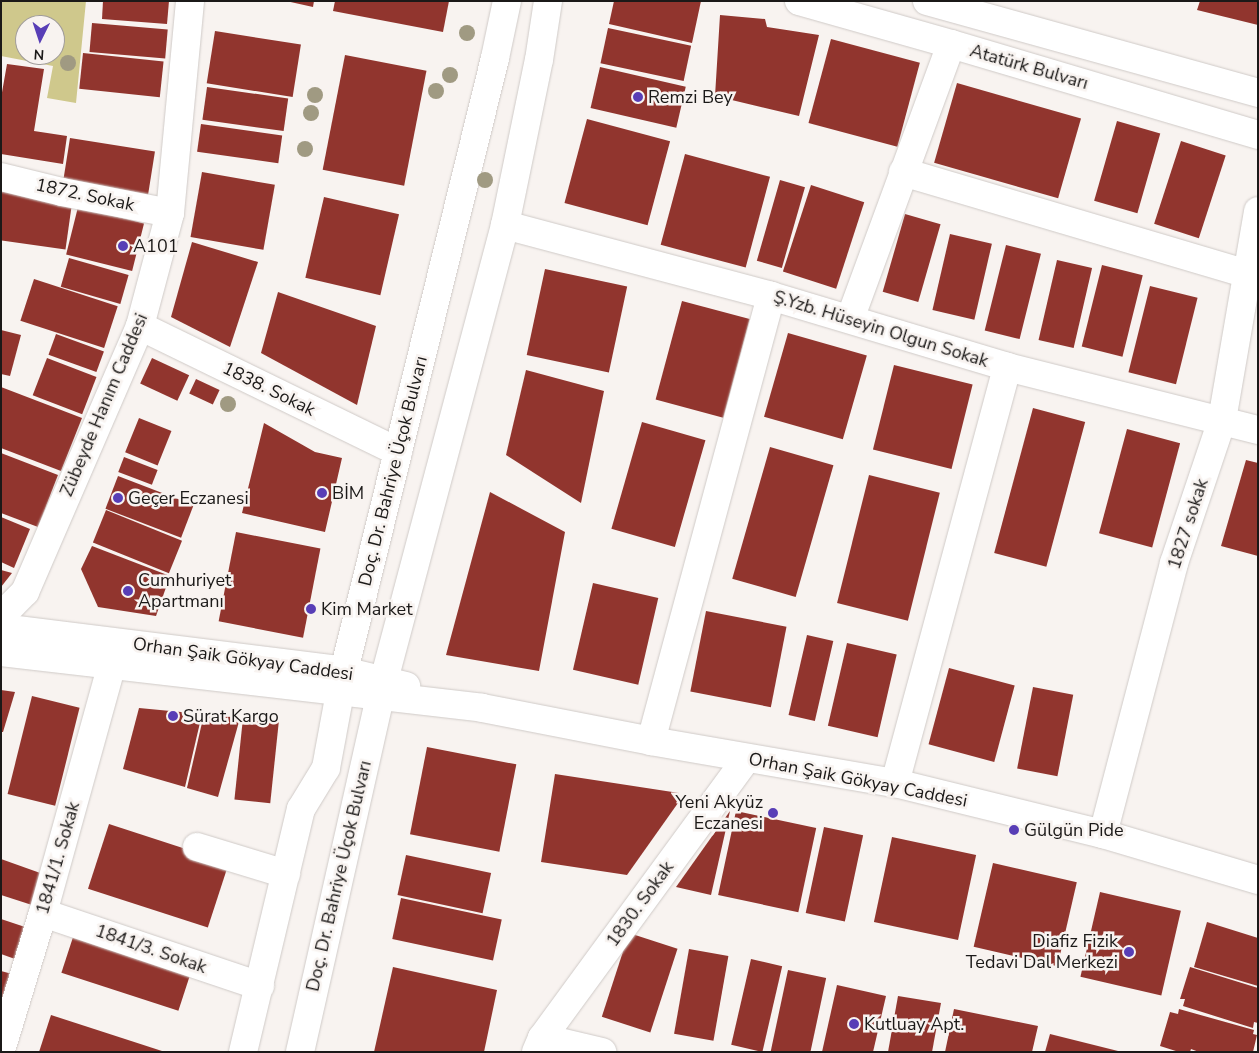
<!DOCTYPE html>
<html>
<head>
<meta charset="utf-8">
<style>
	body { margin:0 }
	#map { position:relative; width:1259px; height:1053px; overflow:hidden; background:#f8f3f0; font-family:"Nunito Sans",sans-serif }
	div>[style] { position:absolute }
	.green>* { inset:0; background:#cfc88c }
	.building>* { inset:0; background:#91352e; transform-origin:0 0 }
	.roads { filter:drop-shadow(0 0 1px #cfcac7) drop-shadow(0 0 1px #cfcac7) }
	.minor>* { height:28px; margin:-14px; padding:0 14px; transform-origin:14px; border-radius:14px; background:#fff }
	.major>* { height:28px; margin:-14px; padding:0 14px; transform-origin:14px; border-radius:14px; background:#fff }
	.trees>* { width:16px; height:16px; margin:-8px; border-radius:50%; background:#a09a82 }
	.dots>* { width:14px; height:14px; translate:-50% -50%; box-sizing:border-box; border:2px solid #f8f3f0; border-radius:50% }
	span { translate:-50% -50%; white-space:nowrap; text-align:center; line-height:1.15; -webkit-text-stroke:5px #f8f3f0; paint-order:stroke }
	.street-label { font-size:18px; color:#1b1918 }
	.poi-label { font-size:18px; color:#1b1918 }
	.left { translate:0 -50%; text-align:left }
	.right { translate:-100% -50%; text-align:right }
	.frame { position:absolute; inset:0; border:2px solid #1b1918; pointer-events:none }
	.north { position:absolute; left:15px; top:15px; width:50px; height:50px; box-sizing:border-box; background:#f8f3f0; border:1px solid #a09c9a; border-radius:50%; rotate:184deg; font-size:14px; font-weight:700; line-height:20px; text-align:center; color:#1b1918 }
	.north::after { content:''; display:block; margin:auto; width:18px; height:22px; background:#583eb6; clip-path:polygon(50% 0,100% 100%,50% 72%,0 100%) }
</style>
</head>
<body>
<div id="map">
	<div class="green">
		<div style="clip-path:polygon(evenodd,1px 1px,86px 1px,76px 103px,47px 98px,53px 66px,1px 56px,1px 1px,25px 25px,55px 25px,55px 55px,25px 55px,25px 25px)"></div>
	</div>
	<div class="building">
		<div style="clip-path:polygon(103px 1px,169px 1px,167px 24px,102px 19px)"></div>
		<div style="clip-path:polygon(286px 1px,314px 1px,313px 7px)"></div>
		<div style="clip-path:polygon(335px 1px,449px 1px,443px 32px,333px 11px)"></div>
		<div style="clip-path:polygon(614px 1px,701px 1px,692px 43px,609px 24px)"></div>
		<div style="clip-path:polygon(1200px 1px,1258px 1px,1258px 25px,1197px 10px)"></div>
		<div style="clip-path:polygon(720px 15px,765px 19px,767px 27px,819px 35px,799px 116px,715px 96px)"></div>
		<div style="left:92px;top:23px;width:76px;height:29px;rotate:5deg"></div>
		<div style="left:608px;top:28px;width:85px;height:36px;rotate:12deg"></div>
		<div style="left:215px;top:31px;width:87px;height:53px;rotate:9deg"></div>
		<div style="left:831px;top:39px;width:92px;height:87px;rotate:15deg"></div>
		<div style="left:83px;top:53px;width:81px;height:36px;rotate:6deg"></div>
		<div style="left:345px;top:55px;width:83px;height:117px;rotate:11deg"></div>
		<div style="clip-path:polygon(7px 64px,44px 69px,34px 131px,67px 136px,63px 164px,1px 154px,1px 98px)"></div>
		<div style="left:600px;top:67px;width:88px;height:42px;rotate:13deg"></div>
		<div style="left:957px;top:83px;width:129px;height:83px;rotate:16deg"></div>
		<div style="left:207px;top:87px;width:82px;height:33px;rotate:8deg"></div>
		<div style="left:587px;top:119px;width:86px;height:87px;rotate:15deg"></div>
		<div style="left:1117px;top:121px;width:45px;height:83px;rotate:16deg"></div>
		<div style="left:201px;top:124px;width:82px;height:28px;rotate:8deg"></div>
		<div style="left:70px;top:138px;width:86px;height:48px;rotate:9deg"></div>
		<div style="left:1181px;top:141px;width:47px;height:87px;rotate:18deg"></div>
		<div style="left:685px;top:154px;width:88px;height:94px;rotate:15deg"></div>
		<div style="left:202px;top:172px;width:74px;height:66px;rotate:10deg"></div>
		<div style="left:780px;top:180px;width:26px;height:84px;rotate:16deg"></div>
		<div style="left:811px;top:185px;width:56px;height:91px;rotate:18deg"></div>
		<div style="left:2px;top:191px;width:71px;height:49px;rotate:8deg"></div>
		<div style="left:324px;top:197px;width:77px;height:83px;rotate:13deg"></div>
		<div style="left:78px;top:207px;width:68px;height:49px;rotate:14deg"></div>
		<div style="left:905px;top:214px;width:37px;height:81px;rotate:16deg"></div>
		<div style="left:950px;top:234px;width:43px;height:78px;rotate:13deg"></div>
		<div style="clip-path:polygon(192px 242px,258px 262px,230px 347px,171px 317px)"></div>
		<div style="left:1006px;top:245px;width:36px;height:88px;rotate:14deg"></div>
		<div style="left:69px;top:258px;width:62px;height:30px;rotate:16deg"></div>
		<div style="left:1057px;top:260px;width:36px;height:82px;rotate:13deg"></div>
		<div style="left:1102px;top:265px;width:42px;height:84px;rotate:14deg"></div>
		<div style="left:545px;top:269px;width:84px;height:88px;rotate:12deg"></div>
		<div style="left:34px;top:279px;width:88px;height:44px;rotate:18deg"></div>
		<div style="left:1150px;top:286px;width:49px;height:89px;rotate:14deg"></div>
		<div style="clip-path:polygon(278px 292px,376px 326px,357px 405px,261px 353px)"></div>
		<div style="left:682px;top:301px;width:70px;height:102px;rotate:15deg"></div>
		<div style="clip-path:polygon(1px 330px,21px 335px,10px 376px,1px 374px)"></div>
		<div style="left:788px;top:333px;width:82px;height:87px;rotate:16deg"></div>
		<div style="left:56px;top:334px;width:51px;height:22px;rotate:20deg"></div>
		<div style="left:47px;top:358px;width:53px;height:40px;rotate:21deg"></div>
		<div style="left:152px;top:358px;width:41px;height:28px;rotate:25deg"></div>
		<div style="left:894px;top:365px;width:81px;height:87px;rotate:14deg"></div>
		<div style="clip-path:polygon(526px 370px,604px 391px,581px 503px,506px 455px)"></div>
		<div style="left:196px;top:379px;width:26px;height:16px;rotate:25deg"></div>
		<div style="clip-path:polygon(1px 387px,82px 418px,61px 471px,1px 448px)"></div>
		<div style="left:1033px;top:408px;width:54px;height:150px;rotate:15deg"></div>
		<div style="left:139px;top:418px;width:35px;height:37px;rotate:22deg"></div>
		<div style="left:642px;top:422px;width:66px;height:111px;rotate:16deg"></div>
		<div style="clip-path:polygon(264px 423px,315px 452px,342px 458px,325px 532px,242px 513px)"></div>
		<div style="left:1127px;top:429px;width:55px;height:108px;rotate:15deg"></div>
		<div style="left:770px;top:447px;width:66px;height:137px;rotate:16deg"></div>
		<div style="clip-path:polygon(1px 453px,58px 475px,38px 527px,1px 513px)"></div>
		<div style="left:124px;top:457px;width:36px;height:16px;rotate:21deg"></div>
		<div style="clip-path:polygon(1246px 460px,1258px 463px,1258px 556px,1221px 546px)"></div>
		<div style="left:869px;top:475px;width:73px;height:132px;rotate:14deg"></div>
		<div style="left:118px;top:476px;width:81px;height:35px;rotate:21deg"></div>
		<div style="clip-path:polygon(490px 492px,565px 532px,539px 671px,446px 655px)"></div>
		<div style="left:106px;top:510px;width:82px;height:35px;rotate:22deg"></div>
		<div style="clip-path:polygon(1px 517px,30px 529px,14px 568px,1px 562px)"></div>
		<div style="left:236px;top:532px;width:86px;height:91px;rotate:11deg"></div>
		<div style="clip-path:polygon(92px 546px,170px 576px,156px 616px,98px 607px,81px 569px)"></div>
		<div style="clip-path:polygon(1px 570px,12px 573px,1px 587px)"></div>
		<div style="left:593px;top:583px;width:67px;height:89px;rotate:13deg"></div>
		<div style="left:706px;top:611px;width:82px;height:82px;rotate:11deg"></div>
		<div style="left:807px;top:635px;width:27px;height:82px;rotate:13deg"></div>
		<div style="left:847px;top:643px;width:51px;height:85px;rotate:13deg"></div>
		<div style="left:949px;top:668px;width:68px;height:79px;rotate:15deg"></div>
		<div style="left:1033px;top:687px;width:41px;height:83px;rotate:11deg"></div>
		<div style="clip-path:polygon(1px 690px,15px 692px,3px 732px,1px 732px)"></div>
		<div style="left:32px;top:696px;width:49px;height:101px;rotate:14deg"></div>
		<div style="clip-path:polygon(139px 708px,202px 714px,185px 787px,123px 769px)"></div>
		<div style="clip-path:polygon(204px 714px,240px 718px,218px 797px,187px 788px)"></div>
		<div style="left:243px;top:718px;width:36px;height:82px;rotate:6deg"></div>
		<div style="left:427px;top:747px;width:91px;height:89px;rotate:11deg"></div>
		<div style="clip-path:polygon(555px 774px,679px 793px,678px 803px,627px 875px,541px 862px)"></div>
		<div style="clip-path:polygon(730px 811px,711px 895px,676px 887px)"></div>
		<div style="left:736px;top:811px;width:82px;height:86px;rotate:12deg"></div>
		<div style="left:109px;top:824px;width:126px;height:68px;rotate:18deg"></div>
		<div style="left:824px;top:827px;width:40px;height:88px;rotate:12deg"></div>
		<div style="left:892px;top:837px;width:86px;height:87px;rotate:12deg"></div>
		<div style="left:406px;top:855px;width:87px;height:41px;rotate:12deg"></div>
		<div style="clip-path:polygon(1px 859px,43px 874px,32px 905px,1px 895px)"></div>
		<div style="left:993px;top:863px;width:86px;height:86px;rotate:13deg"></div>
		<div style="left:1100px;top:892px;width:83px;height:87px;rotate:13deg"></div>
		<div style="left:401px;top:898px;width:103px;height:42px;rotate:12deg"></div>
		<div style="clip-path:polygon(1px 919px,25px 927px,15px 959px,1px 954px)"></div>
		<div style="clip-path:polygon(1207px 922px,1258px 938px,1258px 986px,1194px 967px)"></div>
		<div style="left:75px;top:931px;width:123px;height:44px;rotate:18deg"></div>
		<div style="left:629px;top:933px;width:51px;height:88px;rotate:18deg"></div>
		<div style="left:689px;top:949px;width:40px;height:86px;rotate:10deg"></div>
		<div style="left:751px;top:959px;width:32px;height:88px;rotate:13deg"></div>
		<div style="clip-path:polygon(393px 967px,497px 990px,484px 1052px,374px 1052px)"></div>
		<div style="clip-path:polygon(1190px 967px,1258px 988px,1258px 1023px,1254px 1022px,1253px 1028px,1183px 1006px,1185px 999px,1180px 999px)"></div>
		<div style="left:788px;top:970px;width:39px;height:84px;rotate:12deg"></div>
		<div style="clip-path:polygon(1px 971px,12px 974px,1px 1008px)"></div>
		<div style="clip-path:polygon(837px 985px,886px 996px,873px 1052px,822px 1052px)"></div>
		<div style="clip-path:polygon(898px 996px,941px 1003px,932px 1052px,888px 1052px)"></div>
		<div style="clip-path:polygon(954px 1009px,1038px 1026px,1032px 1052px,945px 1052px)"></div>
		<div style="clip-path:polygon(1179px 1009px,1254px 1030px,1253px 1034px,1257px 1035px,1253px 1052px,1199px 1052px,1191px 1049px,1190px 1052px,1179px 1052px,1160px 1046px,1170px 1012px,1178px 1014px)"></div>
		<div style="clip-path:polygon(51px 1015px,162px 1051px,162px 1052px,39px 1052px)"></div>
		<div style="clip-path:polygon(1050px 1034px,1118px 1051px,1118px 1052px,1045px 1052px)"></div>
	</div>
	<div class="roads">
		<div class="minor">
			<div style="left:903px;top:172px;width:359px;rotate:16.5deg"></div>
			<div style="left:1px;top:177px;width:63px;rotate:13.8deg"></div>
			<div style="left:62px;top:192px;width:110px;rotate:11deg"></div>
			<div style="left:505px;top:225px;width:275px;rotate:14.9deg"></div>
			<div style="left:771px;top:296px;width:246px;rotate:16.7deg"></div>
			<div style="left:1007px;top:367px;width:259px;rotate:14.1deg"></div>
			<div style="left:850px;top:319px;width:293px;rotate:-69.8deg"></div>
			<div style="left:140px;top:326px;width:287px;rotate:26deg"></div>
			<div style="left:1px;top:616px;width:34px;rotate:-45deg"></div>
			<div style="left:25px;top:592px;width:290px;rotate:-66.6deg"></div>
			<div style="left:140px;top:326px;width:117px;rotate:-75.1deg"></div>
			<div style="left:170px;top:213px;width:213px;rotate:-84.6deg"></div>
			<div style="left:1px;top:628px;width:346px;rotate:7.1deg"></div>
			<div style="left:344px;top:671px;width:64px;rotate:13.6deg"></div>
			<div style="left:1px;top:652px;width:484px;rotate:6.6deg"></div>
			<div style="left:482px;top:708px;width:172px;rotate:11deg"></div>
			<div style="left:651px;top:741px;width:248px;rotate:9.8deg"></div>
			<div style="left:895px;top:783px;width:214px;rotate:13.8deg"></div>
			<div style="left:1103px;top:834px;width:162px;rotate:16.5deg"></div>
			<div style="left:651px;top:741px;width:461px;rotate:-74.9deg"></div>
			<div style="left:895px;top:783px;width:431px;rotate:-74.9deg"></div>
			<div style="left:1103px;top:834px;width:280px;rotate:-75.3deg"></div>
			<div style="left:1174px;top:563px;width:151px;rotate:-71.4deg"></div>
			<div style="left:1222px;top:420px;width:212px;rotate:-80.2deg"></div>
			<div style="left:197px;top:847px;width:93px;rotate:16.9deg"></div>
			<div style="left:43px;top:913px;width:229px;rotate:18.6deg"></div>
			<div style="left:542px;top:1038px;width:62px;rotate:13.1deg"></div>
			<div style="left:1px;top:1050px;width:143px;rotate:-73deg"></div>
			<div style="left:43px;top:913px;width:257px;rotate:-74.5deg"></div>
			<div style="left:536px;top:1052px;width:15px;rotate:-67deg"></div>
			<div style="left:542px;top:1038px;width:347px;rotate:-53.8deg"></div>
		</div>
		<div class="major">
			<div style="left:799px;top:1px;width:158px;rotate:15.8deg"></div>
			<div style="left:951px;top:44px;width:320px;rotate:16.5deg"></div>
			<div style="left:927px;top:1px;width:344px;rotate:15.5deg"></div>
			<div style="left:243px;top:1052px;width:250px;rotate:-76.6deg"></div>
			<div style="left:301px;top:809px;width:48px;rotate:-58.6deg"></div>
			<div style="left:326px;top:768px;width:99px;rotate:-79.5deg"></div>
			<div style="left:344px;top:671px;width:631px;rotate:-76.16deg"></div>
			<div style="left:495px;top:58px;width:58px;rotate:-78.1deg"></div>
			<div style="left:300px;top:1052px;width:381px;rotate:-77.3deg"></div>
			<div style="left:384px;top:680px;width:471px;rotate:-75.1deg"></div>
			<div style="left:505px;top:225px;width:168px;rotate:-78.4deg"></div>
			<div style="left:539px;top:60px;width:60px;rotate:-81.3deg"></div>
		</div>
	</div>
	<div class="trees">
		<div style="left:467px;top:33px"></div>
		<div style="left:68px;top:63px"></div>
		<div style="left:450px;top:75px"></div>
		<div style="left:436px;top:91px"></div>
		<div style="left:315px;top:95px"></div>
		<div style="left:311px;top:113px"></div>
		<div style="left:305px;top:149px"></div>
		<div style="left:485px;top:180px"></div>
		<div style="left:228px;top:404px"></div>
	</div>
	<div class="dots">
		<div style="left:638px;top:97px;background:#583eb6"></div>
		<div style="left:123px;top:246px;background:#583eb6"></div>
		<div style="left:322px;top:493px;background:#583eb6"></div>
		<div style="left:118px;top:498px;background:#583eb6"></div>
		<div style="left:128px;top:591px;background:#583eb6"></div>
		<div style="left:311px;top:609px;background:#583eb6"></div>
		<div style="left:173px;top:716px;background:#583eb6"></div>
		<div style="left:773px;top:813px;background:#583eb6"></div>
		<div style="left:1014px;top:830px;background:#583eb6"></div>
		<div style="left:1129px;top:952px;background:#583eb6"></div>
		<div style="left:854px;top:1024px;background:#583eb6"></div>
	</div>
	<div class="street-label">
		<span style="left:1029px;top:67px;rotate:16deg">Atatürk Bulvarı</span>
		<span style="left:85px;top:195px;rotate:12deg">1872. Sokak</span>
		<span style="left:881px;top:329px;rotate:17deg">Ş.Yzb. Hüseyin Olgun Sokak</span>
		<span style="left:269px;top:389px;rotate:26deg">1838. Sokak</span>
		<span style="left:104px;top:405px;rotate:-67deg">Zübeyde Hanım Caddesi</span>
		<span style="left:393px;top:471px;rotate:-76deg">Doç. Dr. Bahriye Üçok Bulvarı</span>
		<span style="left:1188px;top:524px;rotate:-72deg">1827 sokak</span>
		<span style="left:243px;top:659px;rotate:8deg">Orhan Şaik Gökyay Caddesi</span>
		<span style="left:858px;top:780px;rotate:11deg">Orhan Şaik Gökyay Caddesi</span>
		<span style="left:58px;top:858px;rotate:-74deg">1841/1. Sokak</span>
		<span style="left:339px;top:876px;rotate:-77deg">Doç. Dr. Bahriye Üçok Bulvarı</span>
		<span style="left:640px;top:904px;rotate:-54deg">1830. Sokak</span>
		<span style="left:151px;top:949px;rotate:19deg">1841/3. Sokak</span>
	</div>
	<div class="poi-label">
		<span class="left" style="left:648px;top:97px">Remzi Bey</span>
		<span class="left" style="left:133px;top:246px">A101</span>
		<span class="left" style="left:332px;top:493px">BİM</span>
		<span class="left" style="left:128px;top:498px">Geçer Eczanesi</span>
		<span class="left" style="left:138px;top:591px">Cumhuriyet<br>Apartmanı</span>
		<span class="left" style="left:321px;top:609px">Kim Market</span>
		<span class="left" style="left:183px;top:716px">Sürat Kargo</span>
		<span class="right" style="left:763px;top:813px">Yeni Akyüz<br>Eczanesi</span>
		<span class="left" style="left:1024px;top:830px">Gülgün Pide</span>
		<span class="right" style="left:1118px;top:952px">Diafiz Fizik<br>Tedavi Dal Merkezi</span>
		<span class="left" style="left:864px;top:1024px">Kutluay Apt.</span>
	</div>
	<div class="frame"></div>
	<div class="north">N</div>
</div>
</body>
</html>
